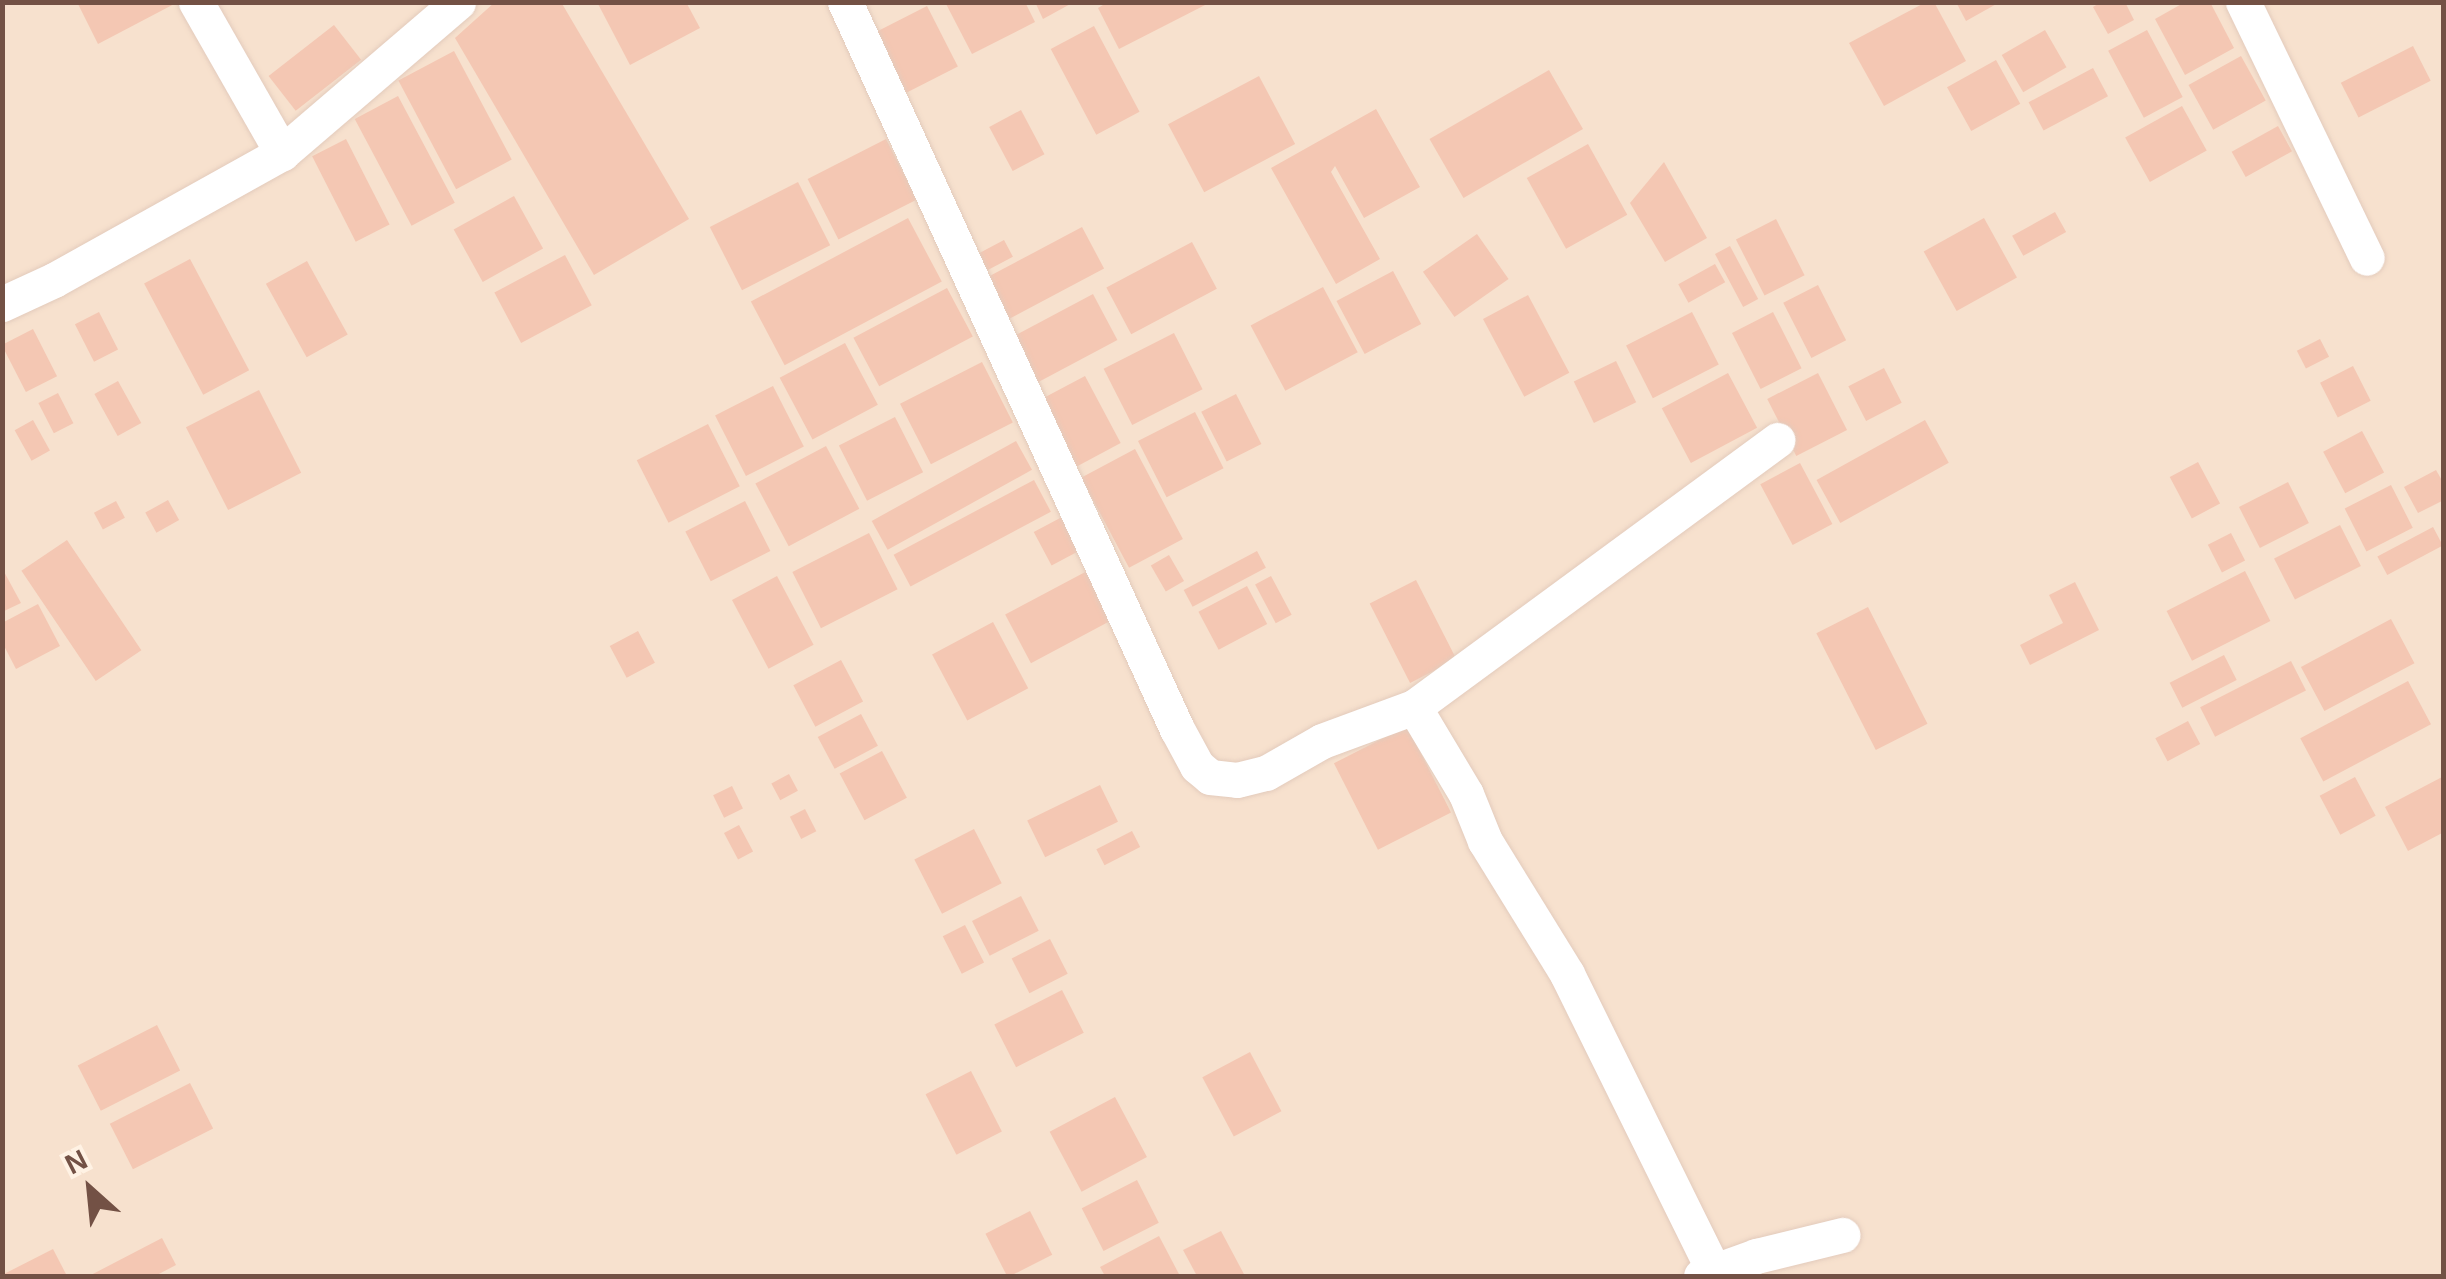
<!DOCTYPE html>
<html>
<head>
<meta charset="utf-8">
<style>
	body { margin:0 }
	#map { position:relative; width:2446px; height:1279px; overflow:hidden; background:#fdeedd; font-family:Helvetica,sans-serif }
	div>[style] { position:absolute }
	.residential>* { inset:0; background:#f7e1ce; transform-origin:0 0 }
	.building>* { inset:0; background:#f4c7b3; transform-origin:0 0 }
	.roads { filter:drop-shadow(0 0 2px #e3cbbc) drop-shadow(0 0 2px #e3cbbc) }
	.street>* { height:35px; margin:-17.5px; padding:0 17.5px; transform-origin:17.5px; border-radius:17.5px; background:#fff }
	span { translate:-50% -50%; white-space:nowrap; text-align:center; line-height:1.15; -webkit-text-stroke:8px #fff2e4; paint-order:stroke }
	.frame { position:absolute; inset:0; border:5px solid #735145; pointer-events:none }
	.north { position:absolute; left:40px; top:1139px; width:100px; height:100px; -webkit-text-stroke:8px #fff2e4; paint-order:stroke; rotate:333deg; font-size:28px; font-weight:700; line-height:40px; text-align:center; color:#735145 }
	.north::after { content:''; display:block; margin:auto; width:35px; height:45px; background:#735145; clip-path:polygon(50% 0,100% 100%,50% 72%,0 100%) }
</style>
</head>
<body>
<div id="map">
	<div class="residential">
		<div style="left:3px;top:3px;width:2440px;height:1273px"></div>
	</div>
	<div class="building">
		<div style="clip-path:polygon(77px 2px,178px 2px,98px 44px)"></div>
		<div style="clip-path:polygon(495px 2px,561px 2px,689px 219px,594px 275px,455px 38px)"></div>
		<div style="clip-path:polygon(597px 2px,686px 2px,700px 28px,630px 65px)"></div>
		<div style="clip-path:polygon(945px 2px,1025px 2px,1035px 22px,972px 54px)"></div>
		<div style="clip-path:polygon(1035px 2px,1074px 2px,1043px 19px)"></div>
		<div style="clip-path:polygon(1108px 2px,1211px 2px,1119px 49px,1098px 8px)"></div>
		<div style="clip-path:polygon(1926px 2px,1934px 2px,1966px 61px,1884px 106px,1849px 43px)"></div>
		<div style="clip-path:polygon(1956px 2px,2000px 2px,1966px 21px)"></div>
		<div style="clip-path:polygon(2101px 2px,2125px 2px,2134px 20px,2108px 34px,2093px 7px)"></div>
		<div style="clip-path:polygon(2185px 2px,2210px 2px,2234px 48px,2185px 75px,2155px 19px)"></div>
		<div style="left:927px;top:6px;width:68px;height:60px;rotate:63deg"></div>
		<div style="left:334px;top:25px;width:44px;height:83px;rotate:52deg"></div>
		<div style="left:1094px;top:26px;width:97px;height:49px;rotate:62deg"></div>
		<div style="left:2045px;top:30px;width:43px;height:50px;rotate:60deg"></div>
		<div style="left:2147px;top:30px;width:76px;height:44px;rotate:62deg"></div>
		<div style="left:2413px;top:46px;width:39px;height:81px;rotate:63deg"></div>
		<div style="left:454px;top:51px;width:123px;height:63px;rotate:62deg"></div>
		<div style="left:2241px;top:56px;width:51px;height:60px;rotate:61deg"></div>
		<div style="left:1996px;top:60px;width:50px;height:56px;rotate:61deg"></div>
		<div style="left:2093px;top:68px;width:32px;height:73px;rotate:62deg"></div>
		<div style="left:1549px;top:70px;width:68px;height:138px;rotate:60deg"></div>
		<div style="left:1259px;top:76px;width:77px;height:103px;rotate:62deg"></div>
		<div style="left:398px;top:96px;width:121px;height:49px;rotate:62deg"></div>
		<div style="left:2182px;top:106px;width:51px;height:65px;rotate:61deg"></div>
		<div style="clip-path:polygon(1376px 109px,1420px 187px,1364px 218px,1335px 166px,1331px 172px,1380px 259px,1336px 284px,1271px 168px)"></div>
		<div style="left:1021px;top:110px;width:50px;height:36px;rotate:62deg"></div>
		<div style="left:2278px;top:126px;width:29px;height:53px;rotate:61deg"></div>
		<div style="left:346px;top:139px;width:96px;height:38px;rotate:63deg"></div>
		<div style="left:886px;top:139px;width:68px;height:88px;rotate:63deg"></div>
		<div style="left:1588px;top:144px;width:81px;height:70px;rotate:61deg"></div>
		<div style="clip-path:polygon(1664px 162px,1707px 238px,1665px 262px,1630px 203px)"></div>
		<div style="left:798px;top:182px;width:71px;height:99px;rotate:63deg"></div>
		<div style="left:514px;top:196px;width:60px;height:69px;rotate:61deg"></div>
		<div style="left:2055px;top:212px;width:23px;height:49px;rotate:61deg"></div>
		<div style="left:908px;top:218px;width:72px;height:178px;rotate:62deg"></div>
		<div style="left:1984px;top:218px;width:68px;height:69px;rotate:61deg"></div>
		<div style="left:1776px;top:219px;width:63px;height:45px;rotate:63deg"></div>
		<div style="left:1082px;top:227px;width:47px;height:111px;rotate:62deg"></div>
		<div style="left:1477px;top:234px;width:55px;height:66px;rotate:55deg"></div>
		<div style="left:1004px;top:240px;width:19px;height:31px;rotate:62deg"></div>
		<div style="left:1192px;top:242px;width:53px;height:97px;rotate:62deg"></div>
		<div style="left:1730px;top:246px;width:60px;height:17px;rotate:62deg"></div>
		<div style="left:565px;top:255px;width:57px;height:80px;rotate:62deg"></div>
		<div style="left:190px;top:259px;width:126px;height:52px;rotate:62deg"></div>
		<div style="left:307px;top:261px;width:84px;height:47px;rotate:61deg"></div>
		<div style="left:1715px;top:264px;width:21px;height:42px;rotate:61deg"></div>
		<div style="left:1393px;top:271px;width:60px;height:64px;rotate:62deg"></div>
		<div style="left:1818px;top:285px;width:62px;height:39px;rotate:63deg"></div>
		<div style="left:1323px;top:287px;width:74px;height:82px;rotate:62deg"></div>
		<div style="left:947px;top:288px;width:55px;height:106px;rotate:62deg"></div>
		<div style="left:1093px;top:294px;width:52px;height:91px;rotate:62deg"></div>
		<div style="left:1528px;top:295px;width:88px;height:51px;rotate:62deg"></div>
		<div style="left:99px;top:312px;width:42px;height:27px;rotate:63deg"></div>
		<div style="left:1692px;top:312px;width:59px;height:74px;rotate:63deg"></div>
		<div style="left:1773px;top:312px;width:63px;height:46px;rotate:63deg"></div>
		<div style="left:33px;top:329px;width:53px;height:35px;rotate:63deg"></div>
		<div style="left:1174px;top:333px;width:63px;height:79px;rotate:63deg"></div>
		<div style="left:2320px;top:339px;width:20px;height:26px;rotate:63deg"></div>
		<div style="left:845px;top:343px;width:70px;height:74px;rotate:62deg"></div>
		<div style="left:1616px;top:361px;width:46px;height:47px;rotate:64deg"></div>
		<div style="left:982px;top:362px;width:68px;height:92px;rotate:63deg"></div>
		<div style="left:2353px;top:366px;width:39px;height:37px;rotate:63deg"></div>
		<div style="left:1884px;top:368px;width:39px;height:40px;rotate:63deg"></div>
		<div style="left:1728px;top:373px;width:62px;height:75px;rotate:62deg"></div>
		<div style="left:1818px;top:373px;width:64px;height:57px;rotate:63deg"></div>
		<div style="left:1085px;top:376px;width:76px;height:55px;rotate:62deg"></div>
		<div style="left:118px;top:381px;width:48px;height:27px;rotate:61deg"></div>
		<div style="left:773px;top:386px;width:68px;height:65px;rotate:63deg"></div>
		<div style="left:259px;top:390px;width:93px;height:82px;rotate:63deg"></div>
		<div style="left:58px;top:393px;width:34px;height:22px;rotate:63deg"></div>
		<div style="left:1236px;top:394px;width:56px;height:39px;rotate:63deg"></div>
		<div style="left:1195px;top:412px;width:63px;height:64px;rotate:63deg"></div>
		<div style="left:895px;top:417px;width:62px;height:63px;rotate:63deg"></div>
		<div style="left:33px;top:420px;width:35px;height:21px;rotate:61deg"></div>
		<div style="left:1925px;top:420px;width:49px;height:124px;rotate:61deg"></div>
		<div style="left:708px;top:424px;width:70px;height:80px;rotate:63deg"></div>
		<div style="left:2362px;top:431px;width:47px;height:44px;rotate:62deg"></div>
		<div style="left:1016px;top:441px;width:33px;height:165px;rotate:61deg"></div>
		<div style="left:826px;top:446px;width:71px;height:80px;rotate:62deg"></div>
		<div style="left:1135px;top:449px;width:102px;height:61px;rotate:62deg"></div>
		<div style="left:2198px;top:462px;width:47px;height:32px;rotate:62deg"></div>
		<div style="left:1800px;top:463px;width:69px;height:45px;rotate:62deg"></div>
		<div style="clip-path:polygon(2436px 470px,2444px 484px,2444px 500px,2418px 513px,2404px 487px)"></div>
		<div style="left:1034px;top:480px;width:36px;height:159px;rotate:62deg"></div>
		<div style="left:2288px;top:482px;width:46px;height:55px;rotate:63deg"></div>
		<div style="left:2391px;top:485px;width:48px;height:52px;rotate:63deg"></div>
		<div style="left:168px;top:500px;width:23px;height:26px;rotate:61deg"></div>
		<div style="left:116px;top:501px;width:19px;height:25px;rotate:62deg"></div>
		<div style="left:745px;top:501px;width:56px;height:67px;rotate:63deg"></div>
		<div style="left:1062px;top:517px;width:38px;height:32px;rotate:62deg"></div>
		<div style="left:2340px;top:525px;width:46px;height:74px;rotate:63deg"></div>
		<div style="left:2433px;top:527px;width:21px;height:63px;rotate:62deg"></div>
		<div style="left:869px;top:533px;width:63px;height:86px;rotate:63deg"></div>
		<div style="left:2231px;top:533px;width:31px;height:26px;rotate:63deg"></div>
		<div style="left:67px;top:540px;width:133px;height:55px;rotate:56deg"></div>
		<div style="left:1257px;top:551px;width:19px;height:83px;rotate:62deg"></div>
		<div style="left:1169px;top:555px;width:30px;height:21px;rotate:60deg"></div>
		<div style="clip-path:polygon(2px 568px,21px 603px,2px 612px)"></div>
		<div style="left:1089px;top:570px;width:55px;height:95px;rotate:62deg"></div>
		<div style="left:2245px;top:571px;width:56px;height:88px;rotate:63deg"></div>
		<div style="left:777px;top:576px;width:78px;height:51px;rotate:62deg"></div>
		<div style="left:1271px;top:576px;width:44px;height:18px;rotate:62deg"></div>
		<div style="left:1416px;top:580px;width:89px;height:52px;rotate:63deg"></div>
		<div style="clip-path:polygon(2075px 582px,2099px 630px,2030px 665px,2020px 645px,2063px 623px,2049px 595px)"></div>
		<div style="left:1247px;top:586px;width:43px;height:55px;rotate:62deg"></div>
		<div style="clip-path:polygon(38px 604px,60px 646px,16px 669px,2px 642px,2px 623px)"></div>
		<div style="left:1868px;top:607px;width:131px;height:58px;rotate:63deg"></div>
		<div style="left:2391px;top:619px;width:50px;height:102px;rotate:62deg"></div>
		<div style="left:993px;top:622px;width:75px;height:69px;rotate:62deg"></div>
		<div style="left:638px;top:631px;width:36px;height:32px;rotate:62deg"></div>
		<div style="left:2224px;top:655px;width:28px;height:61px;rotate:63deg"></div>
		<div style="left:841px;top:660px;width:47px;height:54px;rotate:62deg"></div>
		<div style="left:2291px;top:661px;width:33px;height:102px;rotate:63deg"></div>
		<div style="left:2408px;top:681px;width:49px;height:122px;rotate:62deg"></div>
		<div style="left:861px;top:714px;width:36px;height:49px;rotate:62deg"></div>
		<div style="left:2188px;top:721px;width:26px;height:37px;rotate:62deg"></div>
		<div style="left:1407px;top:726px;width:97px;height:82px;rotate:63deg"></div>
		<div style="left:882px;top:751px;width:53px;height:48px;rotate:62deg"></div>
		<div style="left:789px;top:774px;width:19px;height:20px;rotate:62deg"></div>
		<div style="clip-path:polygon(2444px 776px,2444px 832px,2408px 851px,2385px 807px)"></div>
		<div style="left:2355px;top:777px;width:44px;height:40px;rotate:62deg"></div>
		<div style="left:1100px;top:785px;width:41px;height:81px;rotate:64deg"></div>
		<div style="left:732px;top:786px;width:25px;height:21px;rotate:64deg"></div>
		<div style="left:805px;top:809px;width:25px;height:17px;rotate:63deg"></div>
		<div style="left:739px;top:825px;width:30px;height:17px;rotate:62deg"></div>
		<div style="left:974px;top:829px;width:61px;height:67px;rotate:63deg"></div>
		<div style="left:1132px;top:831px;width:18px;height:40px;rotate:63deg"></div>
		<div style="left:1021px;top:896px;width:39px;height:55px;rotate:63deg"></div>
		<div style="left:965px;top:925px;width:42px;height:25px;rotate:63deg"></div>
		<div style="left:1050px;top:939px;width:39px;height:43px;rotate:63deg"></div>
		<div style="left:1062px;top:990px;width:48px;height:76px;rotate:63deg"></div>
		<div style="left:157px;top:1025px;width:51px;height:89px;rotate:63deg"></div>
		<div style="left:1250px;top:1052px;width:67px;height:54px;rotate:62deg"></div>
		<div style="left:971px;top:1071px;width:68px;height:51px;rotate:63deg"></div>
		<div style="left:190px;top:1083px;width:51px;height:90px;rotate:63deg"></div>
		<div style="left:1115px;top:1097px;width:68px;height:74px;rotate:62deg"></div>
		<div style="left:1137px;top:1180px;width:48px;height:62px;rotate:63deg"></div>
		<div style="left:1030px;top:1211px;width:49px;height:50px;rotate:63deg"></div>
		<div style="clip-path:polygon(1221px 1231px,1245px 1276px,1197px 1276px,1183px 1250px)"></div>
		<div style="clip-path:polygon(1159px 1236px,1180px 1276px,1105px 1276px,1100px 1267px)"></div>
		<div style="clip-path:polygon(162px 1238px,176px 1265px,155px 1276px,89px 1276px)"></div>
		<div style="clip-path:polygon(53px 1249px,67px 1276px,2px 1276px,2px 1275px)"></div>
	</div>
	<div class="roads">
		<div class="street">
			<div style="left:196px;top:2px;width:174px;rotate:60.3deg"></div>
			<div style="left:845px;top:2px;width:799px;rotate:65.46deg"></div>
			<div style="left:1177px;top:729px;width:42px;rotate:61.6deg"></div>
			<div style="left:1197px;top:766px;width:17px;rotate:40deg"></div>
			<div style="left:1210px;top:777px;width:27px;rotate:6deg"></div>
			<div style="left:1237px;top:780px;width:30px;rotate:-14deg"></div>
			<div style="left:1266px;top:773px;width:64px;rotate:-29.7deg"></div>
			<div style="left:1322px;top:741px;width:98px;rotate:-20.3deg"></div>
			<div style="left:1414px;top:707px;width:451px;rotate:-36.3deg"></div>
			<div style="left:2243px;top:2px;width:284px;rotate:64.2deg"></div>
			<div style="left:2px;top:304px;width:57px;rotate:-24.8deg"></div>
			<div style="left:54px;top:280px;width:261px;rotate:-29.1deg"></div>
			<div style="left:282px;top:153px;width:232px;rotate:-40.6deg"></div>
			<div style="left:1414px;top:707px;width:101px;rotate:59.1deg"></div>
			<div style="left:1466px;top:794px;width:51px;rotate:68deg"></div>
			<div style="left:1485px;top:841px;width:156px;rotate:58.3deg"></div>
			<div style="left:1567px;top:974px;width:332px;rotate:63.7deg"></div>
			<div style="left:1701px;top:1276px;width:59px;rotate:-20deg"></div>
			<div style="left:1756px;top:1256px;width:89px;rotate:-13.7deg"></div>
		</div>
	</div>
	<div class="frame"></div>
	<div class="north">N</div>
</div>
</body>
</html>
